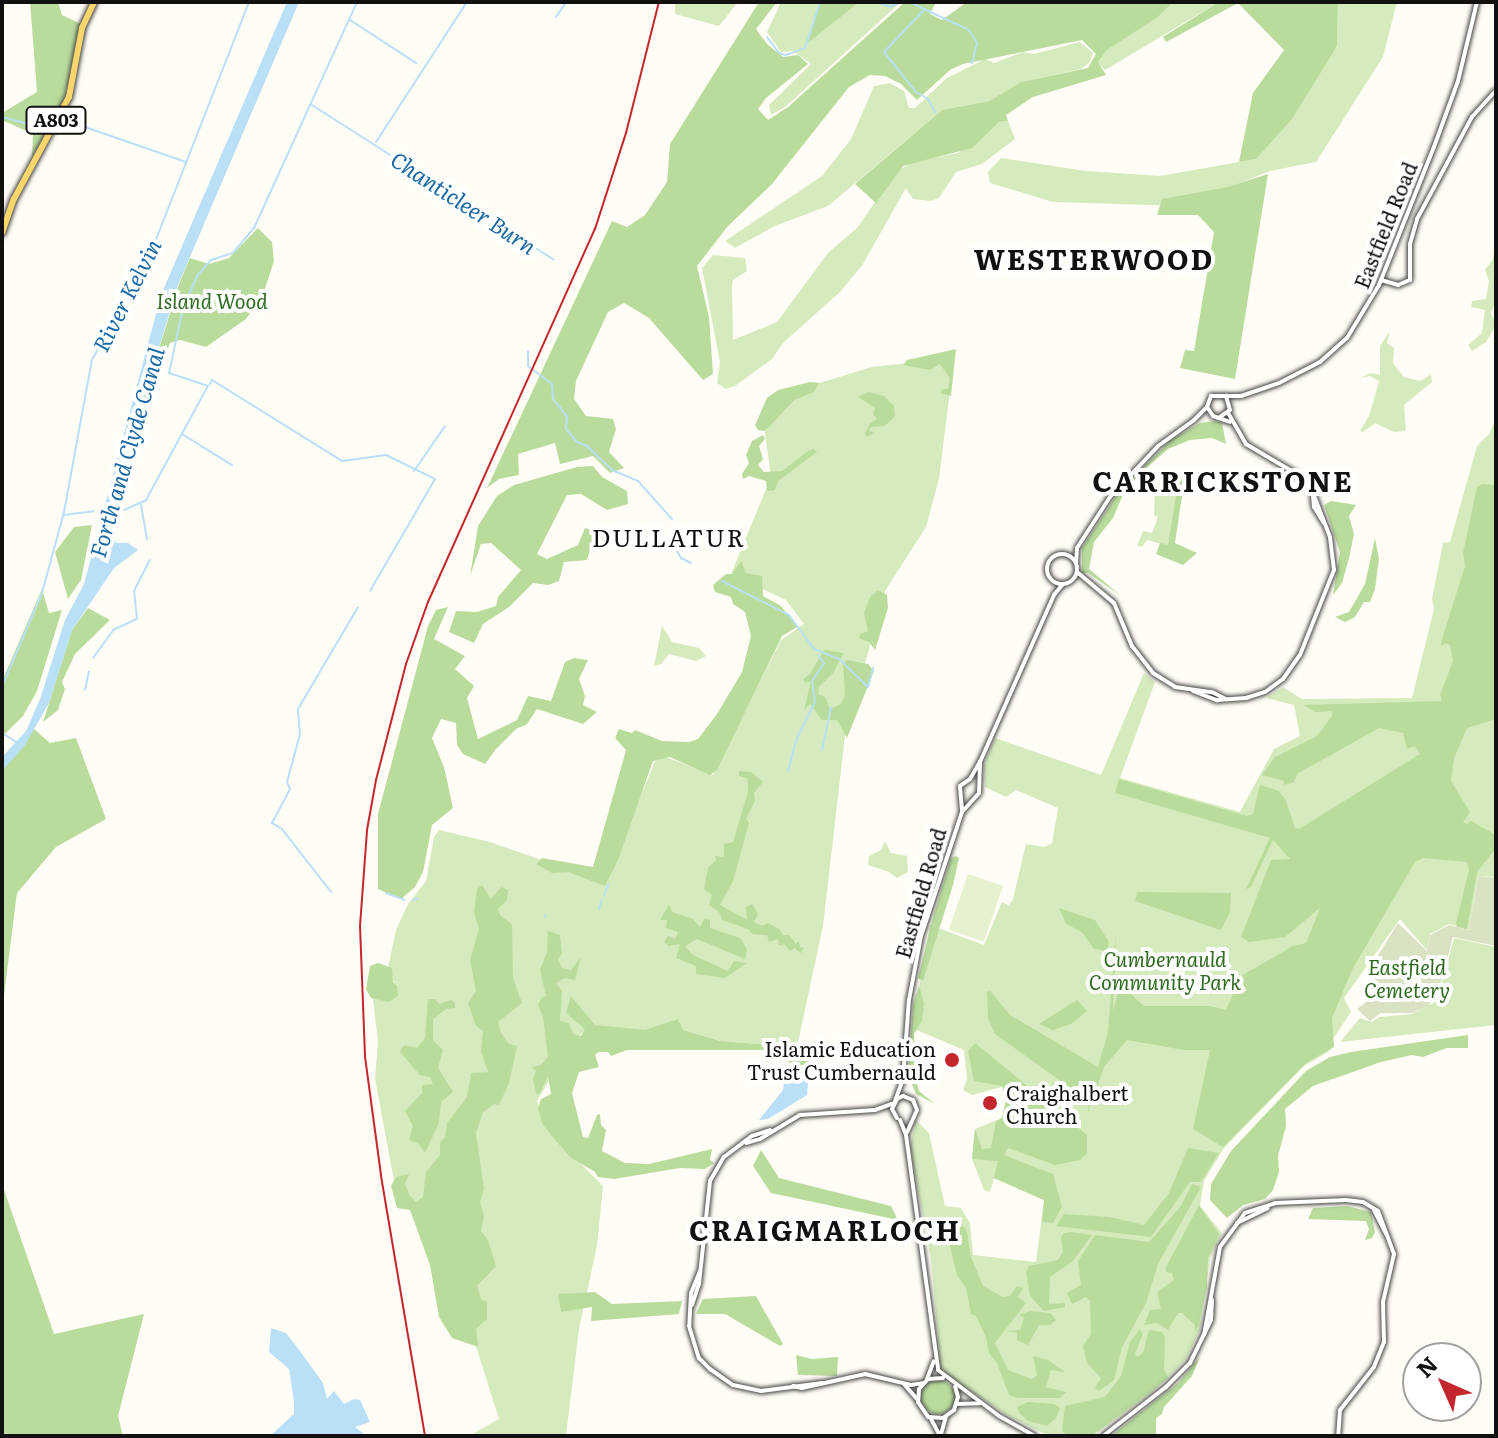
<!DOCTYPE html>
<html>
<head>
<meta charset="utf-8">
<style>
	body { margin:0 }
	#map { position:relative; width:1498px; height:1438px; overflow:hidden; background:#fffdf5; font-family:Literata,serif }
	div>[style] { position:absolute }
	.green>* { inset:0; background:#d5ebbd }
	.forest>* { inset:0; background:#b9dc9c }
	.round { border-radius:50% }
	.cemetery>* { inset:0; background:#d9e3c4 }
	.pitch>* { inset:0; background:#e6f2cf; transform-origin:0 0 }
	.water>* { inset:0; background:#b9e0f7 }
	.stream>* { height:2px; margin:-1px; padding:0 1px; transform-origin:1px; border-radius:1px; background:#b9e0f7 }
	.roads { filter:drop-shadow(0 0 2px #444) drop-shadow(0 0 2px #444) }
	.tertiary>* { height:4px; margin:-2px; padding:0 2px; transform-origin:2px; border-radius:2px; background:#fff }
	.tertiary>.ring { margin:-2px; padding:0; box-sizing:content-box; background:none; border:4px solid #fff; border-radius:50% }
	.primary>* { height:6px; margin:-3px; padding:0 3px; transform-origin:3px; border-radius:3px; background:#f9d66b }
	.rail>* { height:2px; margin:-1px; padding:0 1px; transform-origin:1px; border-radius:1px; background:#c4262e }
	.dots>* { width:22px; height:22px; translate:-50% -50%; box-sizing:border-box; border:4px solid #fff; border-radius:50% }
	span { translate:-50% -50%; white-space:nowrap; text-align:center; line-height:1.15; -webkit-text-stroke:8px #fff; paint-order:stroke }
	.shield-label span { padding:2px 6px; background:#fff; border:2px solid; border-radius:6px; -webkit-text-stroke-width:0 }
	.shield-label { font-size:18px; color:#111; font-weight:700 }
	.street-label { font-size:20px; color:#111 }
	.park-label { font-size:20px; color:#2f6b1f; font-style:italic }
	.poi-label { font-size:20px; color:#111 }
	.right { translate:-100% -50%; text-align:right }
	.left { translate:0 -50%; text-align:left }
	.water-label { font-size:22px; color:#1768a6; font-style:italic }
	.quarter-label { font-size:24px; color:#111; letter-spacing:2px }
	.district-label { font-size:28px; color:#111; font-weight:700; letter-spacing:2px }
	.frame { position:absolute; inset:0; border:4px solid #111; pointer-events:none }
	.north { position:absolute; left:1402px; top:1342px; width:80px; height:80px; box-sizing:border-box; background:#fff; border:2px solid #a0a0a0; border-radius:50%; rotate:315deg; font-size:22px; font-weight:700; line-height:32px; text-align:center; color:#111 }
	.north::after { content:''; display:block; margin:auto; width:28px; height:36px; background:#c4262e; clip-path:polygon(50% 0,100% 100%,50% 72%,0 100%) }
</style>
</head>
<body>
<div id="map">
	<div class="green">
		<div style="clip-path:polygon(675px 2px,738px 2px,719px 26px,675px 14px)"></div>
		<div style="clip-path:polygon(781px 2px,901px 2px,785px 107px,771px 115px,769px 105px,811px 64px,793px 51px,781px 52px,767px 32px)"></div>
		<div style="clip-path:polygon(1173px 2px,1219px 2px,1105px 70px,1097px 62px,1107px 50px,1158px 17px)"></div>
		<div style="clip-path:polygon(1338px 2px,1397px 2px,1383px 57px,1316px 162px,1270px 171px,1184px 206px,1053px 202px,990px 183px,988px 172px,1001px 158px,1086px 171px,1160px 176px,1256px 159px,1337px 46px)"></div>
		<div style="clip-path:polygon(1080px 42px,1093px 53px,1090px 62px,1081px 69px,1021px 82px,989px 101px,942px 110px,828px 206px,775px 226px,735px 248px,725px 241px,822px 176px,851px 139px,874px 86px,890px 83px,904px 91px,909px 108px,915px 108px,947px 78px,985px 59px,994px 63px,1023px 52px,1034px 54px)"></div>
		<div style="clip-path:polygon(1008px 121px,1015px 139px,982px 164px,956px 172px,939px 198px,931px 201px,913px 199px,906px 188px,863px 264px,840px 292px,783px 343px,772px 359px,735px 386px,726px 389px,717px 383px,720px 362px,702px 268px,713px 255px,745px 258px,747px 271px,733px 280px,732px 286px,733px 340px,777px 322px,828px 253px,858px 227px,896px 171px,914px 162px,958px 153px,999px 122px)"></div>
		<div style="clip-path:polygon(1496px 240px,1496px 299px,1491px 313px,1496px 325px,1486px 342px,1472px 351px,1468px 345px,1482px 333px,1485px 310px,1471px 307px,1472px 301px,1486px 299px,1489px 281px,1485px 270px,1493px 259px)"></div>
		<div style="clip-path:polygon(1390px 331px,1387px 343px,1394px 348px,1393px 363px,1404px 377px,1421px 381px,1431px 374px,1432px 382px,1404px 405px,1406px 431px,1394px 432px,1375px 423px,1363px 432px,1360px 431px,1369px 416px,1379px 381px,1370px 376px,1360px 378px,1371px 373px,1380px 375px,1380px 346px)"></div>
		<div style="clip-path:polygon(954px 358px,939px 479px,926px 527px,885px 591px,845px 736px,823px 926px,797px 1047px,720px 1041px,683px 1030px,639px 1032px,589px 1027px,572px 1042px,537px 1101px,550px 1133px,603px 1186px,597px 1246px,579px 1329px,566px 1436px,469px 1436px,499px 1419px,430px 1201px,413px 1207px,394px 1181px,375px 1079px,378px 1042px,373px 998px,385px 1000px,396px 985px,387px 972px,396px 930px,408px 904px,426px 881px,434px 837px,439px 830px,490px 842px,605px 882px,658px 754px,713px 775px,781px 640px,804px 624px,786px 600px,731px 574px,771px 477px,763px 418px,774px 397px,872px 367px)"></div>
		<div style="clip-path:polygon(1496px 419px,1496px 877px,1479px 876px,1469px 930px,1449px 924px,1430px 934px,1427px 950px,1400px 919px,1344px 998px,1351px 1012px,1331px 1042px,1331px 1050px,1304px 1066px,1224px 1148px,1204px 1181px,1200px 1206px,1222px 1233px,1210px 1258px,1200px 1330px,1186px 1359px,1154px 1391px,1093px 1436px,1049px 1436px,1005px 1414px,941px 1370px,931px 1260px,910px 1146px,916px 1120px,929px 1133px,945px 1206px,961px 1208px,970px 1223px,973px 1255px,1036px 1262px,1044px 1200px,994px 1178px,990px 1192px,984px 1190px,972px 1159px,975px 1129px,1002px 1118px,1006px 1100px,1002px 1087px,972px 1095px,963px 1090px,967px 1079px,964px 1050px,912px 1028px,930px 925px,984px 945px,1002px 902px,1009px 906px,1013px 899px,1026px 844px,1045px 847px,1052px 843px,1058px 808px,1016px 790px,1006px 797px,985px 787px,984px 765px,995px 738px,1101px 775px,1144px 673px,1155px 682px,1120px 778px,1240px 812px,1274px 749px,1300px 736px,1294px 705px,1266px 698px,1283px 687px,1302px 699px,1412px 698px,1434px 609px,1432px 599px,1443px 543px,1450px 542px,1477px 446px,1489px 434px)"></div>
		<div style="clip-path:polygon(1165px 474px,1179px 476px,1168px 546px,1147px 540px,1142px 547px,1137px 546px,1143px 531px,1152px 533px,1158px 517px,1154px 515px,1155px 489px,1163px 485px)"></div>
		<div style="clip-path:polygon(662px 626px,672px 642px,699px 648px,706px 656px,696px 661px,669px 654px,661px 664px,654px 666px)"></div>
		<div style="clip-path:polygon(885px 841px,891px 853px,907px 856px,908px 872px,897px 878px,889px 872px,868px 865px,869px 856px,881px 850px)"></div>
		<div style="clip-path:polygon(1454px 938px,1496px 947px,1496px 1025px,1340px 1042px,1360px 1018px,1372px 1022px,1379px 1017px,1412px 1014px,1437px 1001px)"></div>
	</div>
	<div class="forest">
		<div style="clip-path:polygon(30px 2px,58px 2px,62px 15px,81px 24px,64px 100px,32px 157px,33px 134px,2px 120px,2px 113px,37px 92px)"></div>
		<div style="clip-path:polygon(759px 2px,777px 2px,756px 29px,767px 44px,783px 57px,798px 55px,808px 64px,766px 98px,758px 109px,768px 120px,788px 107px,905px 2px,936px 2px,930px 14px,942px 20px,967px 2px,1173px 2px,1158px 17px,1107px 50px,1098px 62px,1106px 75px,1033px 97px,1006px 115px,1008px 121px,999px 122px,972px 148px,903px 166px,876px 203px,855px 184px,942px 110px,989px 101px,1021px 82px,1088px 68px,1096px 54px,1082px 40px,963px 64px,950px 70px,917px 100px,901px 84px,885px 76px,870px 75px,849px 87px,772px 184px,728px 226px,697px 266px,709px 317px,713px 374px,703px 380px,649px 318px,624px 303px,608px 312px,576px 381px,574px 399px,586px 416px,613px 419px,616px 429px,609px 452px,624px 468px,610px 473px,593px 456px,560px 464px,555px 443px,518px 454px,519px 475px,499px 479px,487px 488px,612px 221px,627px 227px,645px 215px,667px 182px,670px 144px)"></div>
		<div style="clip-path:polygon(820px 2px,859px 2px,808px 43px)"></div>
		<div style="clip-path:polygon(1219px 2px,1338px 2px,1337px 46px,1292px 119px,1256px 159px,1239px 162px,1253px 93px,1284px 50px,1238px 3px,1166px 42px,1163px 37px)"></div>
		<div style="clip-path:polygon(1268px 174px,1235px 379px,1180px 368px,1185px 350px,1194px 351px,1214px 232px,1198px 215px,1157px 215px,1162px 199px,1228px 187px)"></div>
		<div style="clip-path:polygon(258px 228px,272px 242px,274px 261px,263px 295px,246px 319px,206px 347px,180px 340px,170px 343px,144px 414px,138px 417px,179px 284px,190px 258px,209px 264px,229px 258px)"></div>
		<div style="clip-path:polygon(956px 349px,951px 396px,940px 393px,943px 389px,948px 389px,950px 378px,940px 364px,930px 370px,903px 365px,907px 360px)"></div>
		<div style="clip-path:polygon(810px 382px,819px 383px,814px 392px,794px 400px,770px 426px,764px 431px,758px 430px,755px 425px,767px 398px,778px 390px)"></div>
		<div style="clip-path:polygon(868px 392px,884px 396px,894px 406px,895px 416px,885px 426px,871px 427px,869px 431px,875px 433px,867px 437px,865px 434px,870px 423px,877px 419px,873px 414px,875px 408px,858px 397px)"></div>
		<div style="clip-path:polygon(1214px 421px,1222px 423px,1226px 444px,1212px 438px,1190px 440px,1168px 449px,1138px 475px,1122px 497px,1113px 518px,1094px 542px,1089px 569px,1120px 595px,1088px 573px,1082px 573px,1082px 548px,1120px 490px,1170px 441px,1200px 423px)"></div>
		<div style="clip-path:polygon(763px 435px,765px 439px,759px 446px,763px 459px,758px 465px,764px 472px,782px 471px,808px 451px,814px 449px,817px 452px,778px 481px,775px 490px,767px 491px,766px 481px,749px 476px,743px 479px,742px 474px,749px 463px,746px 455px,752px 441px)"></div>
		<div style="clip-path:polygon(593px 466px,602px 477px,627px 491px,628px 504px,607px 510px,581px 494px,567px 495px,537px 554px,547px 559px,578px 545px,585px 528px,624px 539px,591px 547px,587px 560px,564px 562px,559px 581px,548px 585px,533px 583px,509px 607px,483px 624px,474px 643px,449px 632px,456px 611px,477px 612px,496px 606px,498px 597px,521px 570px,491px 543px,481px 544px,470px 576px,478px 526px,497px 496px,514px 485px,577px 467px)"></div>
		<div style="clip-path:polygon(1179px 476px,1185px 476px,1175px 543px,1197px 553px,1183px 565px,1156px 554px,1160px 543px,1168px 545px)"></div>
		<div style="clip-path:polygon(1482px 484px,1496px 485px,1496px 719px,1467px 728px,1454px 758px,1451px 781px,1470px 812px,1463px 822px,1467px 824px,1471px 821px,1496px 835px,1496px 848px,1477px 872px,1467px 929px,1457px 927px,1456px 923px,1469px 870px,1467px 862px,1423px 858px,1415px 862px,1352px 970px,1332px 1018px,1334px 1047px,1306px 1063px,1223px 1147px,1193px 1129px,1210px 1050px,1184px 1050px,1127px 1040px,1104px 1067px,1088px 1113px,1089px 1103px,1084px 1098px,995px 1034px,988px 1018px,987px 992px,990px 991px,1010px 1015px,1098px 1067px,1108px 1032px,1116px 930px,1113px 1011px,1121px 981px,1131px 983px,1131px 994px,1144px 1006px,1211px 1006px,1226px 1010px,1241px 976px,1293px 946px,1306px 943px,1320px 908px,1285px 937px,1249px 942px,1241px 937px,1271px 860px,1290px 859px,1273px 840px,1251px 887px,1246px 889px,1270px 838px,1115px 793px,1119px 779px,1247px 816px,1253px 814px,1260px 785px,1279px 791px,1286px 801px,1295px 828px,1299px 829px,1420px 754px,1415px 746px,1407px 749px,1403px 733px,1379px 728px,1297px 774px,1294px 782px,1284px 785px,1284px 781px,1262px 775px,1275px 757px,1317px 736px,1332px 716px,1332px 711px,1316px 712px,1303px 705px,1442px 701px,1440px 695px,1453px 661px,1450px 645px,1446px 643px,1441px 646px,1442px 639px,1465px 566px,1463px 553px,1477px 487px)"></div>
		<div style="clip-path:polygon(1331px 501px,1356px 505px,1349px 516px,1354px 534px,1349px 558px,1342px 583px,1333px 595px,1340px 552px,1324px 505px)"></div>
		<div style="clip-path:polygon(92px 525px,81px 580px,68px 599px,55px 552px,74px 527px)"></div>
		<div style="clip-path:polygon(1375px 538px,1379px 559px,1375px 589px,1370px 602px,1364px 602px,1355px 617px,1345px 622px,1335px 617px,1349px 612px,1365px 584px)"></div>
		<div style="clip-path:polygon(741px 561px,746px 573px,762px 576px,763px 596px,781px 606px,797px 627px,782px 636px,717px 770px,710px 775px,670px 757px,653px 761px,618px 860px,605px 886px,568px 872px,552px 873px,536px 864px,542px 858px,593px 867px,626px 750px,615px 738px,619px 729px,632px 733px,635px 730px,662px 741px,689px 742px,698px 739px,717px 714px,742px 672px,751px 636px,745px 612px,733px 604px,731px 597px,715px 592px,713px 585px,726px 574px,732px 574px)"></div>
		<div style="clip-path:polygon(42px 589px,49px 613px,62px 610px,37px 691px,23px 716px,2px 737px,2px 681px)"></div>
		<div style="clip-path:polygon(878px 590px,887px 595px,888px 608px,875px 650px,869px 642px,859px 638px,860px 634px,868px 631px,864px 613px,870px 597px)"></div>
		<div style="clip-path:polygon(448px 607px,434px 639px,465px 656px,455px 669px,474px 686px,467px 698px,478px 739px,517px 720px,528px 696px,551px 701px,565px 662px,574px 658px,588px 660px,579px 679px,585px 696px,583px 705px,597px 712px,583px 724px,537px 709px,527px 724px,516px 729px,496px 749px,485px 764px,463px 754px,457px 745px,456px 723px,441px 719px,432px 738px,444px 767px,453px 808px,432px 825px,423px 872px,415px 887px,401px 899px,378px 889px,378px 814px,428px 626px,436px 610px)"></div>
		<div style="clip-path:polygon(88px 608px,110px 620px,75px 654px,62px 682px,65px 689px,58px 710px,43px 722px,72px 630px)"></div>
		<div style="clip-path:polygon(824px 650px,844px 653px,833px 673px,819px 687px,818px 694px,825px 697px,830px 709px,841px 704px,845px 695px,843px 665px,847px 660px,868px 664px,874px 671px,847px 738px,837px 720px,822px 720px,810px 704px,804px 710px,811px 681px,805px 683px,803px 679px,810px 674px)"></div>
		<div style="clip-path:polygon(34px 729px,50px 743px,76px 738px,106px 819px,56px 847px,17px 893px,2px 1011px,2px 771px)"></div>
		<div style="clip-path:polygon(739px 771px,751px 772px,763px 782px,754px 793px,755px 801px,746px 819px,749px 823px,733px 881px,720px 905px,747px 920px,746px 907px,752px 904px,758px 914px,754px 922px,762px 926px,768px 923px,779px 929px,783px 935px,789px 935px,796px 944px,799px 941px,800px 947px,804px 948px,801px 953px,794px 948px,790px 951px,784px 944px,779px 946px,778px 939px,769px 942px,767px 935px,752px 934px,748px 929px,722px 920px,719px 912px,709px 905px,712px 895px,704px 889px,708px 868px,716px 860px,715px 856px,724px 857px,724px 844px,733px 842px,748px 792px,748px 779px,739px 776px)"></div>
		<div style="clip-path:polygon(956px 856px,959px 858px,953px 885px,923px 981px,918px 978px,934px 914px,951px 858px)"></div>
		<div style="clip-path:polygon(482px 885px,491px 899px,501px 887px,508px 890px,507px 900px,498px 909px,500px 915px,512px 924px,513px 978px,522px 1003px,498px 1022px,501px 1033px,509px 1044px,517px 1046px,509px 1083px,499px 1105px,494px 1104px,483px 1112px,476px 1133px,484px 1189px,480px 1202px,484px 1216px,481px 1231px,488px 1240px,496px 1266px,477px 1286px,481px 1299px,487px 1302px,487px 1319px,476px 1329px,478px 1347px,452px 1338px,439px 1317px,430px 1265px,410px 1210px,397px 1208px,391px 1186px,396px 1177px,409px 1174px,405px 1184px,410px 1196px,416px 1202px,423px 1197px,426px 1172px,440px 1155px,440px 1142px,445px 1137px,447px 1123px,467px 1097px,471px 1073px,488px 1072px,481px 1051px,483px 1031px,476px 1026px,468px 1003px,476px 991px,470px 960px,479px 929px,474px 913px,477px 889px)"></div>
		<div style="clip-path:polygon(1137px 892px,1231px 893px,1230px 912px,1221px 930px,1135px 901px)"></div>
		<div style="clip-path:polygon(669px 904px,672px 912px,693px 919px,700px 927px,705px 918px,710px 920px,710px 928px,740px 938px,747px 949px,745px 959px,697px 939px,685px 946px,693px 955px,728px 971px,734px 961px,747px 963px,725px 978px,696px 974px,696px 966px,676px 958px,680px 944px,669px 946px,664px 942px,668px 936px,675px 939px,678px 932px,666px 928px,667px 920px,660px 920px)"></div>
		<div style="clip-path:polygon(1059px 908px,1095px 920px,1109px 942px,1107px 951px,1094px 949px,1082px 932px,1066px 924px)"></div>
		<div style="clip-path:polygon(548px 931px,560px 935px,562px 954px,558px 959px,562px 968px,571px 970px,581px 957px,575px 980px,565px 978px,556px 983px,562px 991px,560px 1021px,569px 1023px,573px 1034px,581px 1036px,585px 1029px,566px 1013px,571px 996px,595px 1025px,645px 1030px,678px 1019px,683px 1030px,720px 1041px,797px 1047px,821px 1055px,812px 1071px,788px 1062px,788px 1050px,627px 1050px,611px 1056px,608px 1052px,599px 1052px,595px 1055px,599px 1067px,579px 1072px,572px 1093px,583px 1137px,588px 1138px,597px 1115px,600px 1114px,601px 1125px,606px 1130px,602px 1151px,625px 1163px,649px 1164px,712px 1149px,710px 1160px,714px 1163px,705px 1169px,680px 1168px,614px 1179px,598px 1177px,595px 1172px,570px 1157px,557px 1142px,543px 1125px,538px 1109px,541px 1099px,551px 1094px,548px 1076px,541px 1091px,538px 1095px,536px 1092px,533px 1079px,536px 1071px,532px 1067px,541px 1065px,548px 1057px,543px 1017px,538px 1005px,541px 998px,546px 996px,540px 970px,547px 952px)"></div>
		<div style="clip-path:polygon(378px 963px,392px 968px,393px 982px,397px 986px,398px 996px,389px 1002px,371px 998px,366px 989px,370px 966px)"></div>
		<div style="clip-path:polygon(919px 986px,924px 1003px,922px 1021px,914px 1034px,915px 1077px,919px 1091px,935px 1104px,916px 1094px,908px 1075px,913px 1004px)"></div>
		<div style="clip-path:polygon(428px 999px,435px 999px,439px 1004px,451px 1000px,455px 1003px,455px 1008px,446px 1009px,433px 1019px,433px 1040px,443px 1050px,438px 1068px,453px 1092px,441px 1102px,439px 1123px,425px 1153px,419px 1144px,409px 1140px,413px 1126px,405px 1111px,422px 1093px,422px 1085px,433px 1084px,430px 1077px,420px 1075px,400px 1052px,404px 1045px,417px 1048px,425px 1038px)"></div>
		<div style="clip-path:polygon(1077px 1000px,1087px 1011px,1071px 1024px,1053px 1030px,1039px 1024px)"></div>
		<div style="clip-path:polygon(1468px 1035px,1468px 1048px,1447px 1048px,1423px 1057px,1412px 1055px,1381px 1062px,1313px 1086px,1285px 1109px,1286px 1126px,1278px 1156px,1279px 1172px,1273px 1190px,1265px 1199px,1243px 1205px,1227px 1218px,1210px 1200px,1211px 1184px,1231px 1151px,1306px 1071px,1330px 1057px,1351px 1052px)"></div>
		<div style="clip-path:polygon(975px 1043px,1087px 1135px,1087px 1153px,1080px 1160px,1055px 1165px,1008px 1148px,1004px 1155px,1053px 1174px,1062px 1207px,1053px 1223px,1042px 1222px,1044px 1200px,994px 1178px,998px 1161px,972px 1159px,975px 1129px,982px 1149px,991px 1148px,996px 1121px,1002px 1118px,1006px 1100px,1002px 1086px,974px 1081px,968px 1051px)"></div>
		<div style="clip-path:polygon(1188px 1148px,1219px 1153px,1201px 1182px,1190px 1182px,1151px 1237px,1056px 1226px,1064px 1214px,1110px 1217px,1144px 1225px,1169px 1193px)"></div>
		<div style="clip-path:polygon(761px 1150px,779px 1178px,891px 1206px,898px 1220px,771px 1193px,753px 1166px)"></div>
		<div style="clip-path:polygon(2px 1184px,54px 1334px,144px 1314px,118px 1416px,123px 1436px,2px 1436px)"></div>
		<div style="clip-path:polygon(1192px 1184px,1201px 1187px,1158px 1264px,1146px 1303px,1122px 1347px,1114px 1380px,1099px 1391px,1095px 1388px,1101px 1378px,1087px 1363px,1083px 1346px,1091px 1334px,1090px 1301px,1086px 1297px,1072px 1304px,1067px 1293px,1081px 1285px,1078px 1261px,1095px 1235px,1149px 1242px,1181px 1206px)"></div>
		<div style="clip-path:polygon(1199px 1205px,1219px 1234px,1208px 1258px,1207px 1287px,1198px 1326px,1195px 1332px,1195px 1325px,1182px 1313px,1178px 1313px,1168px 1330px,1157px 1323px,1144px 1325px,1150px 1310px,1161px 1309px,1157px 1292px,1174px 1280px,1172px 1273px,1166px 1272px,1166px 1267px)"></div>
		<div style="clip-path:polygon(1347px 1206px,1371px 1212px,1375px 1232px,1372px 1238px,1365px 1240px,1369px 1229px,1366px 1221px,1308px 1219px,1313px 1208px)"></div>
		<div style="clip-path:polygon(959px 1219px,967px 1232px,971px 1257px,983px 1286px,1003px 1297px,1010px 1296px,1017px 1286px,1023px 1288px,1018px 1297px,1026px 1303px,995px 1343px,1008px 1370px,1032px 1379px,1037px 1375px,1033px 1356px,1048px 1360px,1065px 1372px,1051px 1370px,1046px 1387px,1066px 1392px,1060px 1398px,1018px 1398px,1009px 1395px,997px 1363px,989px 1353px,986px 1337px,976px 1316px,971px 1314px,966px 1288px,957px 1275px,945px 1225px,948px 1220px)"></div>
		<div style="clip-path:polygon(1071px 1232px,1092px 1235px,1073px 1261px,1050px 1277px,1049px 1304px,1065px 1303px,1065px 1307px,1044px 1311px,1030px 1296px,1026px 1272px,1029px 1266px,1058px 1260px,1063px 1252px,1061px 1237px,1064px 1233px)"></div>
		<div style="clip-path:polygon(595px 1292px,612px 1304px,682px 1301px,679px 1314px,591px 1321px,592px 1307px,561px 1312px,558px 1294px)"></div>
		<div style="clip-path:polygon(756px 1296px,783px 1344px,780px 1346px,725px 1314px,696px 1314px,703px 1299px)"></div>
		<div style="clip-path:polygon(1030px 1311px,1050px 1313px,1056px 1320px,1050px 1325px,1039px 1325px,1028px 1345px,1017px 1340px,1017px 1333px,1007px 1331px,1020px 1330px,1024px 1318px,1019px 1315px)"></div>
		<div style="clip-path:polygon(1140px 1329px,1143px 1334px,1135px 1354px,1137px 1357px,1143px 1353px,1149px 1330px,1162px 1332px,1165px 1337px,1164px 1369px,1168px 1378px,1091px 1436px,1069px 1436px,1062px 1431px,1065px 1406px,1105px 1397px,1121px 1376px,1130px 1342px)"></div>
		<div style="clip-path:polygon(796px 1355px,812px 1359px,838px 1357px,837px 1376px,798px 1375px)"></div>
		<div style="clip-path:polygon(1200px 1357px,1192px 1376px,1164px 1407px,1162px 1414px,1156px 1418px,1156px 1436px,1111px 1436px,1178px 1383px)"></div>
		<div class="round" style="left:921px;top:1380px;width:34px;height:34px"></div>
		<div style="clip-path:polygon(1028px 1402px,1054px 1404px,1060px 1408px,1056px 1418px,1047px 1426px,1028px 1421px,1020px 1414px,1017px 1407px)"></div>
	</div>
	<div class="cemetery">
		<div style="clip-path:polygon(1479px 876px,1496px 878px,1496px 946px,1453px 937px,1439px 989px,1428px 1006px,1412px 1013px,1381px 1013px,1370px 1021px,1357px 1009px,1374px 996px,1376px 984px,1369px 970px,1398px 923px,1427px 951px,1430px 935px,1449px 925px,1469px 930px)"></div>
	</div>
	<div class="pitch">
		<div style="left:968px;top:874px;width:37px;height:59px;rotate:19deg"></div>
	</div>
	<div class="water">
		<div style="clip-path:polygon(287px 2px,299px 2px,178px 285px,129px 446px,111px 533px,116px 543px,128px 543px,138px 550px,114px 568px,72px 630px,49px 703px,25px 745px,2px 771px,2px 757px,26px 731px,40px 699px,65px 620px,84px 584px,161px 295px)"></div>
		<div style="clip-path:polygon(795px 1067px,809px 1073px,807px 1095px,768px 1119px,759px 1120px,783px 1090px,785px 1077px)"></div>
		<div style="clip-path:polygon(271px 1328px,286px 1333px,297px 1347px,323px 1383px,327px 1399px,334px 1391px,344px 1404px,354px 1399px,360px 1400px,370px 1422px,355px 1427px,367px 1436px,270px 1436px,294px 1414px,294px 1402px,289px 1369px,269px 1352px)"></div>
	</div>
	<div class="stream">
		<div style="left:877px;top:2px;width:14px;rotate:21deg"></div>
		<div style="left:890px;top:7px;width:11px;rotate:-27deg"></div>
		<div style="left:909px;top:2px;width:66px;rotate:25deg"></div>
		<div style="left:969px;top:30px;width:15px;rotate:58deg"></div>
		<div style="left:977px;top:43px;width:21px;rotate:104deg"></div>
		<div style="left:925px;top:9px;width:59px;rotate:133.6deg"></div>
		<div style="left:884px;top:52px;width:51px;rotate:51.3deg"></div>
		<div style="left:916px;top:92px;width:14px;rotate:30deg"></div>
		<div style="left:928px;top:99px;width:15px;rotate:62deg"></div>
		<div style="left:556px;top:17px;width:18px;rotate:-56deg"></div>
		<div style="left:350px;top:20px;width:79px;rotate:33.1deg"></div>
		<div style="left:767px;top:37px;width:20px;rotate:53deg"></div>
		<div style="left:779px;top:53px;width:7px;rotate:16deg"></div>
		<div style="left:786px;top:55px;width:20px;rotate:-20deg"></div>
		<div style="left:805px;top:48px;width:48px;rotate:-71.9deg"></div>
		<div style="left:312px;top:105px;width:287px;rotate:32.6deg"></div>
		<div style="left:2px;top:117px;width:63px;rotate:14.7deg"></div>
		<div style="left:63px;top:133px;width:20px;rotate:-20deg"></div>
		<div style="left:82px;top:126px;width:110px;rotate:19.1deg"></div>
		<div style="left:376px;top:142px;width:167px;rotate:-57deg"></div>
		<div style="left:528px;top:351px;width:15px;rotate:90deg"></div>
		<div style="left:528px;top:366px;width:30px;rotate:37deg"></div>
		<div style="left:552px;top:384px;width:15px;rotate:86deg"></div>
		<div style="left:553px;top:399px;width:22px;rotate:51deg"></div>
		<div style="left:567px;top:416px;width:13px;rotate:94deg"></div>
		<div style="left:566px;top:429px;width:17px;rotate:50deg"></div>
		<div style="left:577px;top:442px;width:11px;rotate:22deg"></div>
		<div style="left:587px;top:446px;width:35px;rotate:44deg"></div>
		<div style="left:612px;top:470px;width:28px;rotate:23deg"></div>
		<div style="left:638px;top:481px;width:51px;rotate:48.2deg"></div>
		<div style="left:210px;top:384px;width:4px;rotate:-63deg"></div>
		<div style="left:212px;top:380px;width:153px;rotate:31.9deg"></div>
		<div style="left:342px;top:461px;width:44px;rotate:-7.8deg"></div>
		<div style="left:386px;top:455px;width:55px;rotate:26.1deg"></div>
		<div style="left:435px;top:479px;width:129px;rotate:120.1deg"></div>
		<div style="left:182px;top:434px;width:59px;rotate:31.8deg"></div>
		<div style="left:414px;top:471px;width:55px;rotate:-55.4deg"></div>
		<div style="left:141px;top:505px;width:35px;rotate:80deg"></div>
		<div style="left:124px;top:510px;width:24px;rotate:-24deg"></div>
		<div style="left:146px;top:500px;width:130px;rotate:-61.5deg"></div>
		<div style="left:208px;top:386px;width:41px;rotate:-161.6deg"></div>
		<div style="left:169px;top:373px;width:66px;rotate:-77.8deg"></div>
		<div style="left:183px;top:308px;width:35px;rotate:-66deg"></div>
		<div style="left:197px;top:276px;width:21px;rotate:-49deg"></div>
		<div style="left:211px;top:260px;width:23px;rotate:-18deg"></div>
		<div style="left:233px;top:253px;width:33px;rotate:-50deg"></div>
		<div style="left:254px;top:228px;width:248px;rotate:-65.5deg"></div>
		<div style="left:63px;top:515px;width:31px;rotate:-7deg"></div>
		<div style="left:674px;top:546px;width:14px;rotate:60deg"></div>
		<div style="left:681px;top:558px;width:11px;rotate:27deg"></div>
		<div style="left:722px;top:581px;width:75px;rotate:26.9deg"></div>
		<div style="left:789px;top:615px;width:42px;rotate:53.7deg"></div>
		<div style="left:814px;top:649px;width:27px;rotate:22deg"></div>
		<div style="left:839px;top:659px;width:40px;rotate:44deg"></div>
		<div style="left:868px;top:687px;width:20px;rotate:-75deg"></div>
		<div style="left:93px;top:658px;width:34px;rotate:-54deg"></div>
		<div style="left:113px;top:630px;width:26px;rotate:-25deg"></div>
		<div style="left:137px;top:619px;width:28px;rotate:-96deg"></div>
		<div style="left:134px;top:591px;width:35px;rotate:-63deg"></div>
		<div style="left:2px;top:686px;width:101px;rotate:-66.7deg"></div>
		<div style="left:42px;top:593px;width:84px;rotate:-74.8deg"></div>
		<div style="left:64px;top:512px;width:155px;rotate:-79.6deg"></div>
		<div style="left:92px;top:360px;width:128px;rotate:-61.6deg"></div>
		<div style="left:153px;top:247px;width:263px;rotate:-68.6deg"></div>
		<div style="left:85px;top:690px;width:19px;rotate:-78deg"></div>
		<div style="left:2px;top:733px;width:19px;rotate:32deg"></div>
		<div style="left:822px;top:750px;width:43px;rotate:-77.9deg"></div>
		<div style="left:788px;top:771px;width:34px;rotate:-75deg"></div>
		<div style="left:797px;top:738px;width:40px;rotate:-63.4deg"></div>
		<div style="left:815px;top:702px;width:21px;rotate:-98deg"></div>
		<div style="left:812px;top:681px;width:22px;rotate:-56deg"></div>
		<div style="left:824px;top:663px;width:10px;rotate:-127deg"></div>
		<div style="left:331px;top:892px;width:80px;rotate:-127.9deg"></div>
		<div style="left:282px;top:829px;width:12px;rotate:-149deg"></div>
		<div style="left:272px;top:823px;width:38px;rotate:-62deg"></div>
		<div style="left:290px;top:789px;width:8px;rotate:-113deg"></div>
		<div style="left:287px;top:782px;width:50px;rotate:-74.8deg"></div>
		<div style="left:300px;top:734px;width:25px;rotate:-95deg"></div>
		<div style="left:298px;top:709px;width:118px;rotate:-59.5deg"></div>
		<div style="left:386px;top:893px;width:20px;rotate:20deg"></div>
		<div style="left:604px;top:896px;width:12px;rotate:-70deg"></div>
		<div style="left:413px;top:900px;width:4px;rotate:-14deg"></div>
		<div style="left:599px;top:909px;width:10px;rotate:-73deg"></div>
		<div style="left:545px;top:917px;width:2px;rotate:-63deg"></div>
	</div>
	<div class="roads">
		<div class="tertiary">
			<div style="left:1381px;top:280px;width:18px;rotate:16deg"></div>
			<div style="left:1398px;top:285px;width:13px;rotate:-23deg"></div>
			<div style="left:1410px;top:280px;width:36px;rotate:-90deg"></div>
			<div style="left:1410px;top:244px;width:26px;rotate:-74deg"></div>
			<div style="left:1417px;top:219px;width:116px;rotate:-61.7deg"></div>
			<div style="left:1472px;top:117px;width:36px;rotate:-48deg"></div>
			<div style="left:1207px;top:407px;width:11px;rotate:56deg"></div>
			<div style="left:1213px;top:416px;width:18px;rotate:19deg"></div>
			<div style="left:1220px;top:417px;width:12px;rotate:-35deg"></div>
			<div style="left:1230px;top:410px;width:15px;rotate:-106deg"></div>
			<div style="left:1313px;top:496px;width:11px;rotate:85deg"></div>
			<div style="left:1314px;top:507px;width:19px;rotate:58deg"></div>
			<div class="ring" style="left:1047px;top:554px;width:26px;height:26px"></div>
			<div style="left:1076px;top:563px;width:15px;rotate:-86deg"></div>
			<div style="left:1077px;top:548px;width:61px;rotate:-57.1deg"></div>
			<div style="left:1110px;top:497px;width:70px;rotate:-46.7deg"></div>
			<div style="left:1158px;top:446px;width:44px;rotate:-35.8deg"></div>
			<div style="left:1194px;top:420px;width:18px;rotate:-45deg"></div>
			<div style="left:1207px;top:407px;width:12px;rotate:-70deg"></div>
			<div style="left:1211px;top:396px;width:30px"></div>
			<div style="left:1241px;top:396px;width:40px;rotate:-18.9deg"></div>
			<div style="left:1279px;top:383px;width:46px;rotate:-27.1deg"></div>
			<div style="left:1320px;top:362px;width:36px;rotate:-42deg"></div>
			<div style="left:1347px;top:338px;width:62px;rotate:-58.9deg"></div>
			<div style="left:1379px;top:285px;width:149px;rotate:-68.3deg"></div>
			<div style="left:1434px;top:147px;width:70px;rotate:-70deg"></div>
			<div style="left:1458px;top:81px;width:81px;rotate:-76.5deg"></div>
			<div style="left:1077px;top:572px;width:48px;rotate:40deg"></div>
			<div style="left:1114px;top:603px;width:47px;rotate:67.3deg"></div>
			<div style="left:1132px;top:646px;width:34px;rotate:52deg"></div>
			<div style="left:1153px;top:673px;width:26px;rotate:32deg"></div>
			<div style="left:1175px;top:687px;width:37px;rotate:8deg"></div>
			<div style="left:1212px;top:692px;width:16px;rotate:27deg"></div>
			<div style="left:1193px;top:691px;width:26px;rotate:21deg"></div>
			<div style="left:1217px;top:700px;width:29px;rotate:-4deg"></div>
			<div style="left:1246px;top:698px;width:20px;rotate:-18deg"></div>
			<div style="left:1265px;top:692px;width:22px;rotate:-36deg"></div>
			<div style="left:1283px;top:679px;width:29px;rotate:-55deg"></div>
			<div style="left:1300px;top:655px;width:92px;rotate:-68.2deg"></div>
			<div style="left:1334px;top:570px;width:33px;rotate:-97deg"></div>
			<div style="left:1330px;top:537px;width:47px;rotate:-111.1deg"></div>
			<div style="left:1313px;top:493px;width:27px;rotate:-132deg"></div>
			<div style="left:1295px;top:473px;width:57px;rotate:-149.4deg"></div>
			<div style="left:1246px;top:444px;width:36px;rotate:-120deg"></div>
			<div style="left:962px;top:810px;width:24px;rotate:-95deg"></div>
			<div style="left:960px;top:786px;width:12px;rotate:-35deg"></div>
			<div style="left:970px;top:779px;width:20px;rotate:-60deg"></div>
			<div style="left:980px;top:762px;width:183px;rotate:-66.1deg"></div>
			<div style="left:1054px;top:595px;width:14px;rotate:-51deg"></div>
			<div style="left:895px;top:1101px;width:23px;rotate:-70deg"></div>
			<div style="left:903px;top:1079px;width:79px;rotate:-85.7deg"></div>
			<div style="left:909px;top:1000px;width:65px;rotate:-79.4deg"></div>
			<div style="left:921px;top:936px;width:131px;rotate:-71.7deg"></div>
			<div style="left:962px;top:812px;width:25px;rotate:-48deg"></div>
			<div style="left:979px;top:793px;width:31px;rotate:-88deg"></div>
			<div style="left:897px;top:1118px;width:10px;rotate:-119deg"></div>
			<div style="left:892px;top:1109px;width:11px;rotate:-63deg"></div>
			<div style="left:897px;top:1099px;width:7px;rotate:-27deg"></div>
			<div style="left:903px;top:1096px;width:11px;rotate:22deg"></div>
			<div style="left:913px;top:1100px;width:11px;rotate:68deg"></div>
			<div style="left:917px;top:1110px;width:24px;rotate:114deg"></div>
			<div style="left:900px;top:1120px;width:16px;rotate:68deg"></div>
			<div style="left:906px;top:1135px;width:237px;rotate:82.2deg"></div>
			<div style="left:938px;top:1370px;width:76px;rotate:37deg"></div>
			<div style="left:999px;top:1416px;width:41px;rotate:29.1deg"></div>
			<div style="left:746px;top:1143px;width:15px;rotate:-16deg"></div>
			<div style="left:760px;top:1139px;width:47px;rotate:-31deg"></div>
			<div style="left:800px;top:1115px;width:75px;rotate:-3.8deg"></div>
			<div style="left:875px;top:1110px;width:20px;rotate:-20deg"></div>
			<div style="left:1374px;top:1210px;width:27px;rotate:63deg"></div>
			<div style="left:1237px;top:1223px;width:34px;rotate:-26deg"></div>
			<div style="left:700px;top:1271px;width:24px;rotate:112deg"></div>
			<div style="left:691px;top:1293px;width:33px;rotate:93deg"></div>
			<div style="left:689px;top:1326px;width:34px;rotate:73deg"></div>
			<div style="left:699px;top:1358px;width:16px;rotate:45deg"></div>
			<div style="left:710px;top:1369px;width:28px;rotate:35deg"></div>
			<div style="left:733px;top:1385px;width:29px;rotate:12deg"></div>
			<div style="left:761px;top:1391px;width:62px;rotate:-7.5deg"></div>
			<div style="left:692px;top:1305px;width:22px;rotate:-72deg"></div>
			<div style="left:699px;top:1284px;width:104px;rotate:-83.9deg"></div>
			<div style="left:710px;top:1181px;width:28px;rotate:-60deg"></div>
			<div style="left:724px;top:1157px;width:35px;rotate:-37deg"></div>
			<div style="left:752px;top:1136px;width:19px;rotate:-18deg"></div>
			<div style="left:1204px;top:1335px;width:89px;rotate:-79.7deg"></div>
			<div style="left:1220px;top:1247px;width:42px;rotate:-53.7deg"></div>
			<div style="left:1245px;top:1213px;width:32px;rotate:-18deg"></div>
			<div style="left:1275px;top:1203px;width:71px;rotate:-2.4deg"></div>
			<div style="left:1346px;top:1200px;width:17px;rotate:7deg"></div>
			<div style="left:1363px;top:1202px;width:17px;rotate:31deg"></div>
			<div style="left:1378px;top:1211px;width:46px;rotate:69.6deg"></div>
			<div style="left:1394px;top:1254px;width:49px;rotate:102.9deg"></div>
			<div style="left:1383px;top:1302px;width:40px;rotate:88.6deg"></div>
			<div style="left:1384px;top:1342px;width:27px;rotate:112deg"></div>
			<div style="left:1374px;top:1367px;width:55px;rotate:128.3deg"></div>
			<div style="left:1340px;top:1410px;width:26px;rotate:94deg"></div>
			<div style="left:943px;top:1378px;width:15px;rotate:176deg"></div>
			<div style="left:928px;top:1379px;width:13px;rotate:132deg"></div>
			<div style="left:919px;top:1389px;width:13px;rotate:94deg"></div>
			<div style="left:918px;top:1402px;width:18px;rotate:56deg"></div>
			<div style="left:928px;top:1417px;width:15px;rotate:4deg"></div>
			<div style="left:943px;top:1418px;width:14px;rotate:-36deg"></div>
			<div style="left:954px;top:1410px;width:14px;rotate:-73deg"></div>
			<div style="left:958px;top:1397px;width:11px;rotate:-105deg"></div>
			<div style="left:927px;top:1379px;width:19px;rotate:-69deg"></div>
			<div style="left:904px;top:1384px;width:20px;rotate:49deg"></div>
			<div style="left:793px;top:1386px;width:9px;rotate:13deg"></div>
			<div style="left:802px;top:1388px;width:65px;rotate:-12.5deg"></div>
			<div style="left:865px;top:1374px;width:47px;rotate:13.4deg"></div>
			<div style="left:911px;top:1385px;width:12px;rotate:-9deg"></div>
			<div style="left:957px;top:1404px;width:23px;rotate:-2deg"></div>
			<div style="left:930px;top:1417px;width:21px;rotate:62deg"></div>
			<div style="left:941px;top:1434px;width:18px;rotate:-74deg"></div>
			<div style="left:1103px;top:1436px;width:80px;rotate:-37.9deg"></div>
			<div style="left:1166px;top:1387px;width:34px;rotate:-45deg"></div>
			<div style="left:1190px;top:1363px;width:48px;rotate:-64deg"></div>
			<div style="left:1211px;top:1320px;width:20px;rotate:-87deg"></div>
		</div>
		<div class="primary">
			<div style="left:2px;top:233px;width:36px;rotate:-71deg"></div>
			<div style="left:14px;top:199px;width:116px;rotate:-61.7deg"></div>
			<div style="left:69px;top:97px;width:70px;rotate:-79.3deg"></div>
			<div style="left:82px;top:28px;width:29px;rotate:-65deg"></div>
		</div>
	</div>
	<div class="rail">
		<div style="left:425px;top:1436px;width:265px;rotate:-99.6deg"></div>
		<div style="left:381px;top:1175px;width:120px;rotate:-97.7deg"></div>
		<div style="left:365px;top:1056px;width:130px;rotate:-92.2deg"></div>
		<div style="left:360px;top:926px;width:96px;rotate:-85.8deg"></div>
		<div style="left:367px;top:830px;width:51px;rotate:-79.8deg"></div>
		<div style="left:376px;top:780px;width:120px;rotate:-75.5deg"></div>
		<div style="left:406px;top:664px;width:66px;rotate:-70.5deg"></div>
		<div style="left:428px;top:602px;width:409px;rotate:-65.9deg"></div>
		<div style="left:595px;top:229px;width:101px;rotate:-72.1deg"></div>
		<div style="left:626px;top:133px;width:135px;rotate:-75.9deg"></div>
	</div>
	<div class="dots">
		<div style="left:952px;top:1060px;background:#c4262e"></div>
		<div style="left:990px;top:1103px;background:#c4262e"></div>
	</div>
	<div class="shield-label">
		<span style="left:56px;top:120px">A803</span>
	</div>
	<div class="street-label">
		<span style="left:1385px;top:225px;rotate:-68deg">Eastfield Road</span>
		<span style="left:920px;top:893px;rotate:-74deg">Eastfield Road</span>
	</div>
	<div class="park-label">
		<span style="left:212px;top:300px">Island Wood</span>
		<span style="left:1165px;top:970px">Cumbernauld<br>Community Park</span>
		<span style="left:1407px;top:978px">Eastfield<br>Cemetery</span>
	</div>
	<div class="poi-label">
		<span class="right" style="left:936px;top:1060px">Islamic Education<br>Trust Cumbernauld</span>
		<span class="left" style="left:1006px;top:1104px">Craighalbert<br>Church</span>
	</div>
	<div class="water-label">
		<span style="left:464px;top:202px;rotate:33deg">Chanticleer Burn</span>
		<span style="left:126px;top:295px;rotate:-63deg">River Kelvin</span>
		<span style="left:126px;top:452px;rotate:-74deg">Forth and Clyde Canal</span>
	</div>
	<div class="quarter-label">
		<span style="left:669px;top:537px">DULLATUR</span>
	</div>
	<div class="district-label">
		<span style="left:1094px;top:258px">WESTERWOOD</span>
		<span style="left:1223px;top:480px">CARRICKSTONE</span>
		<span style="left:825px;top:1229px">CRAIGMARLOCH</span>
	</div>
	<div class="frame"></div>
	<div class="north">N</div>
</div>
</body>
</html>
